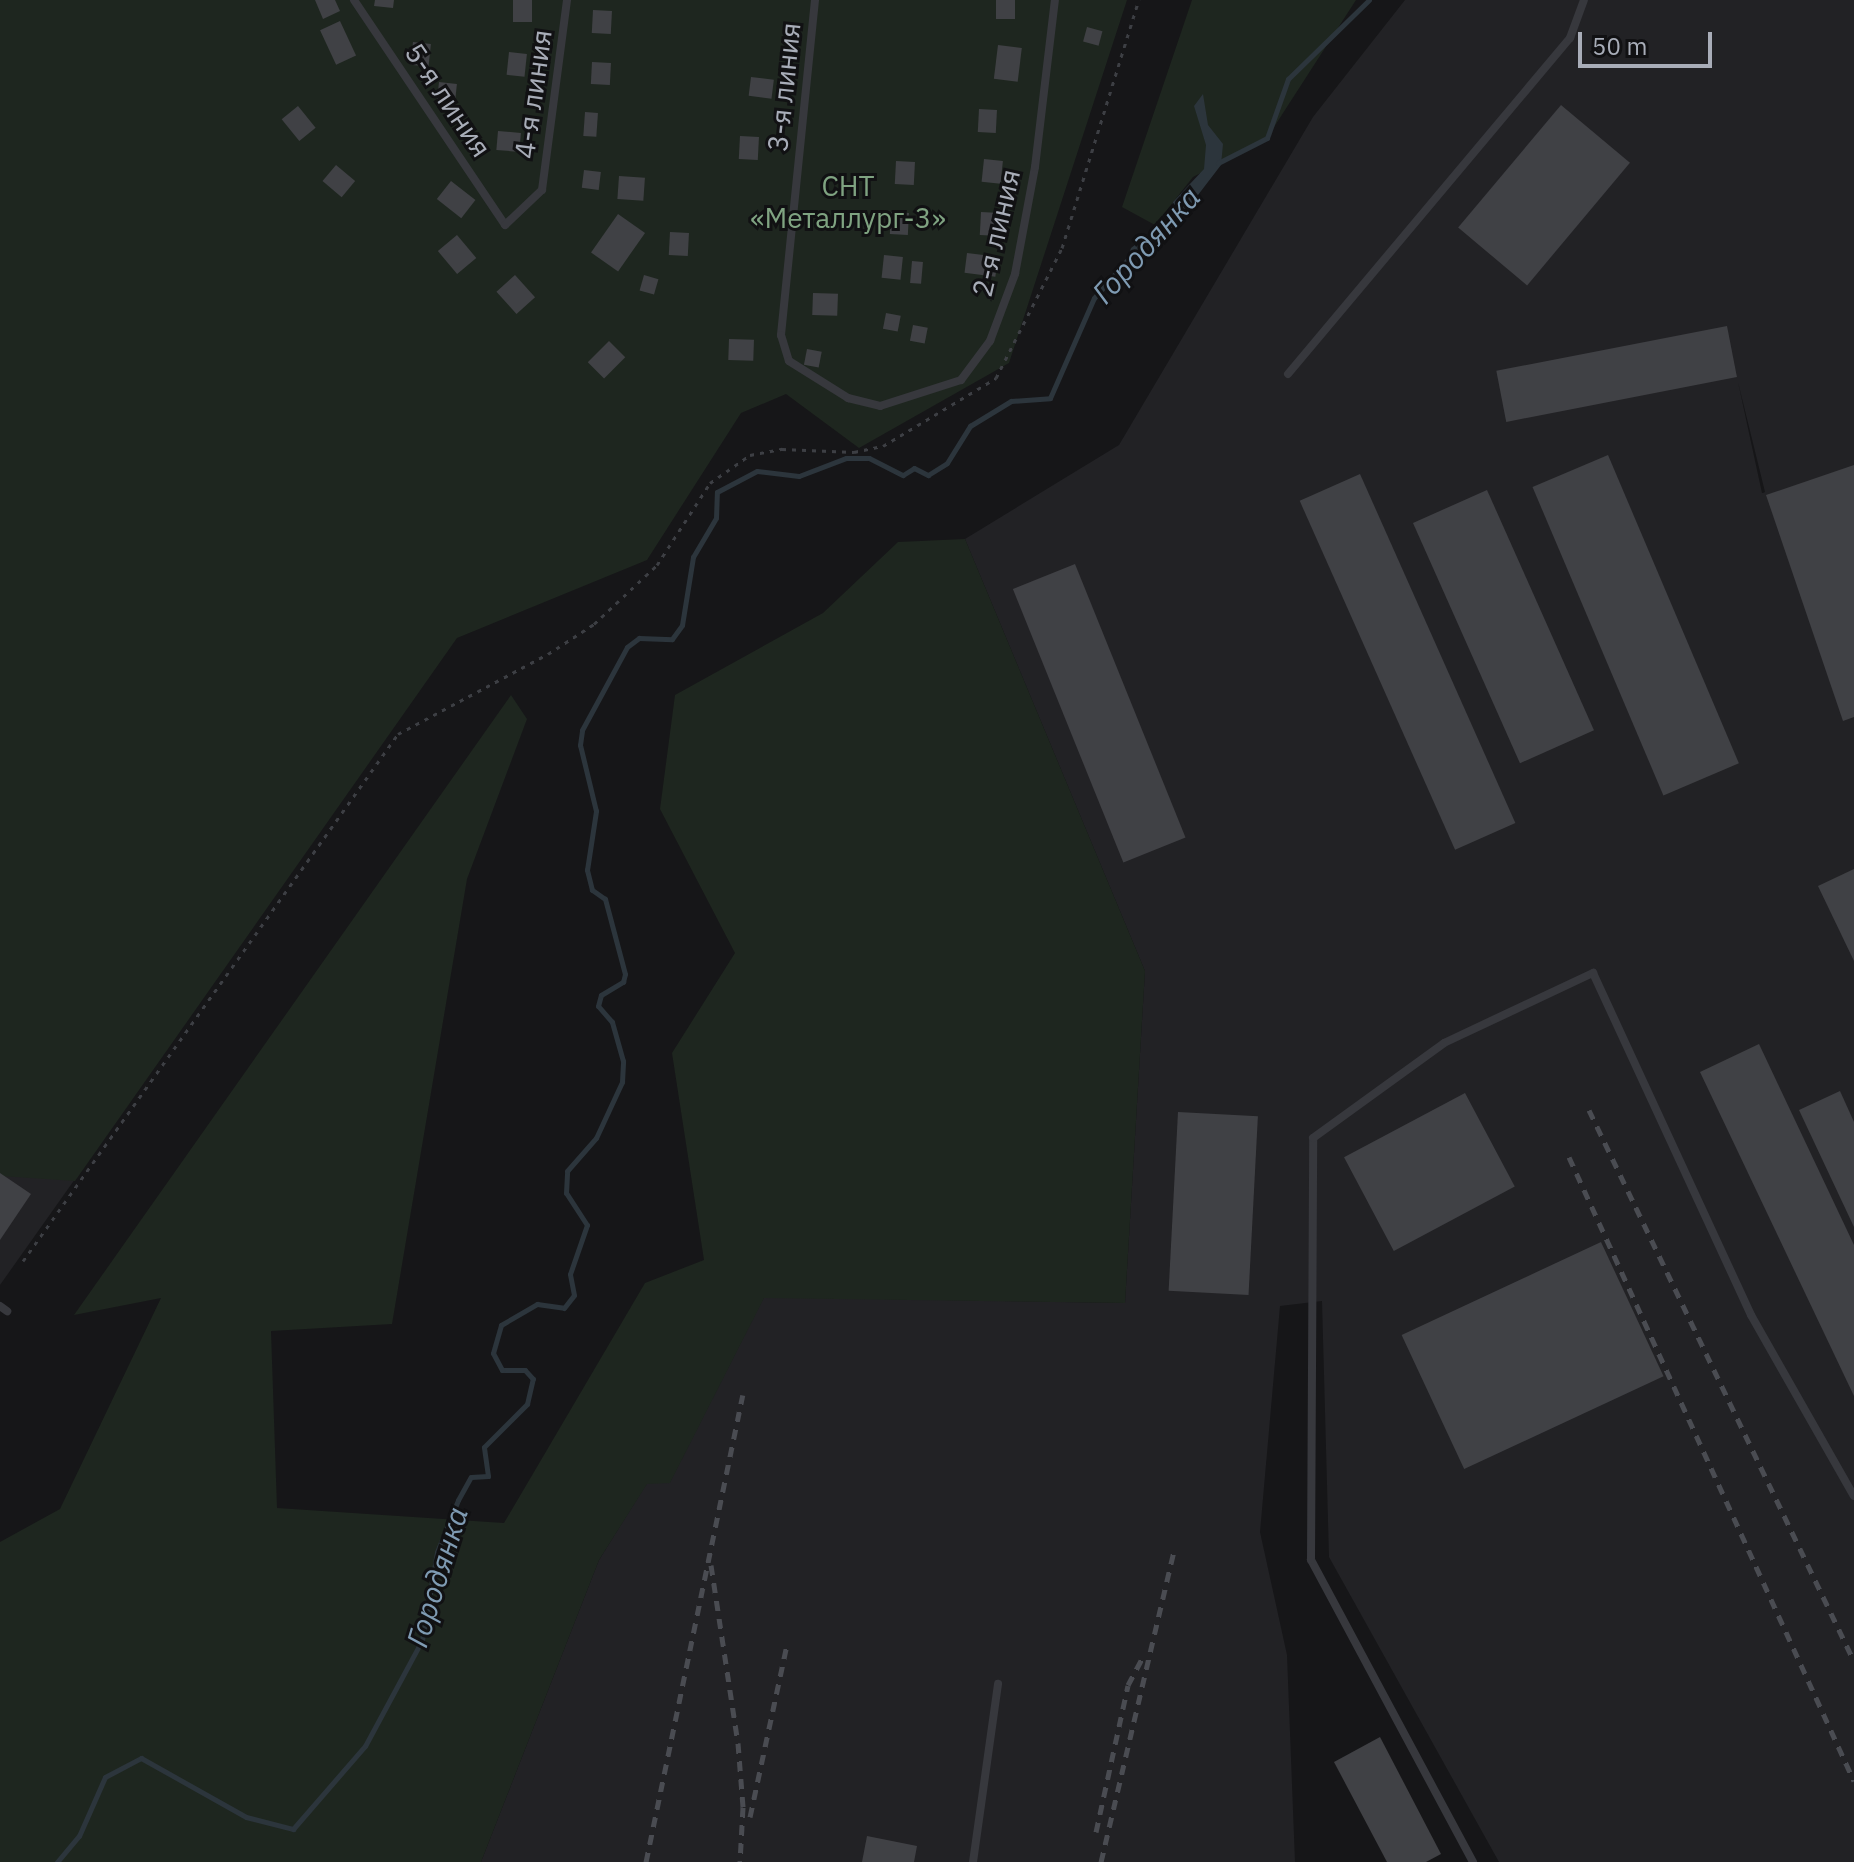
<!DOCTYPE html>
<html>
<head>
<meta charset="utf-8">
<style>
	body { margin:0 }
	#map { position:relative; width:1854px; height:1862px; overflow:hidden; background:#161618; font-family:"IBM Plex Sans",sans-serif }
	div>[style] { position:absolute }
	.built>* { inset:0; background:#222225 }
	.green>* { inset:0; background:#1e261f }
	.water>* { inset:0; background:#2c353c }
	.stream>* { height:5px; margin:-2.5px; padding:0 2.5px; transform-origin:2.5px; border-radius:2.5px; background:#2c353c }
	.building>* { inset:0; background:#404145; transform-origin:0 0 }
	.path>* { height:3px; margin-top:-1.5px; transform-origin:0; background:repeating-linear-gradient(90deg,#3d3f44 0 4px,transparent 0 10px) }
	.service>* { height:8px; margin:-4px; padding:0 4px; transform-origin:4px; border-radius:4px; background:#37383d }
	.rail>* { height:5px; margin-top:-2.5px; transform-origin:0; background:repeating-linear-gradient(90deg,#4a4c52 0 10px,transparent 0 18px) }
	span { translate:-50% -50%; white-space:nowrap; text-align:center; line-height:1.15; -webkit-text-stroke:6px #111113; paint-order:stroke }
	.street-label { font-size:28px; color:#a8adb8 }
	.park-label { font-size:28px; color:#7fa381 }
	.water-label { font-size:30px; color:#7f9bb3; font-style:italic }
	.scale { position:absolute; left:1578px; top:32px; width:134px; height:36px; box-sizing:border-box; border:4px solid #a8adb8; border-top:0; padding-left:10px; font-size:24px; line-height:28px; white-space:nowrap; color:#a8adb8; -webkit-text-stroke:6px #111113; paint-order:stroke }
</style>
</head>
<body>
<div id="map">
	<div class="built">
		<div style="clip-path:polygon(evenodd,1405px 0,1854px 0,1854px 1862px,1499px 1862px,1329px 1557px,1322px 1301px,1280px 1306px,1260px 1532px,1287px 1655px,1295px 1862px,481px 1862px,599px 1560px,647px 1483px,670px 1482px,764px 1297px,1125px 1303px,1145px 971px,965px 539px,1119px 445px,1313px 117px,1405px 0,1738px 382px,1765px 492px,1763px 493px,1762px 493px,1738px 382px)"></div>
		<div style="clip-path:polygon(0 1169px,80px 1172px,0 1285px)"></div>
	</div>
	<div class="green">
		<div style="clip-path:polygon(0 0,1127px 0,1009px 363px,859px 448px,786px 394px,741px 413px,647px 560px,457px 638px,75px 1181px,0 1176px)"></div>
		<div style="clip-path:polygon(1192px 0,1356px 0,1267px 138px,1193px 177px,1155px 225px,1122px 207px)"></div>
		<div style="clip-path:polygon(965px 539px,1145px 971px,1125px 1303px,764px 1298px,670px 1483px,647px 1484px,599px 1560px,481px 1862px,0 1862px,0 1542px,60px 1509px,161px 1298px,74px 1315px,511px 695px,527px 719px,467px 879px,392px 1324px,271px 1331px,277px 1508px,504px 1523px,645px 1283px,704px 1260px,672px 1053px,735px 953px,660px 809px,675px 695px,823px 613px,898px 542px)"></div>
	</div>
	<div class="water">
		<div style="clip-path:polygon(1203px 94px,1208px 125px,1223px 144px,1221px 165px,1175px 225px,1127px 260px,1131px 248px,1169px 219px,1173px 202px,1204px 169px,1206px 145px,1194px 106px)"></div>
	</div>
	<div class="stream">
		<div style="left:1218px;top:163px;width:55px;rotate:-27deg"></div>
		<div style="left:1267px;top:138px;width:63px;rotate:-70.4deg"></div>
		<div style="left:1288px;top:79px;width:113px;rotate:-44.3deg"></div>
		<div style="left:57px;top:1862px;width:34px;rotate:-50deg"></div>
		<div style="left:79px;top:1836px;width:64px;rotate:-66.2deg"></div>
		<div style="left:105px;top:1777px;width:41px;rotate:-27.8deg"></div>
		<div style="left:141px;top:1758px;width:120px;rotate:29.3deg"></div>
		<div style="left:246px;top:1817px;width:49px;rotate:14.3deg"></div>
		<div style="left:293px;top:1829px;width:110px;rotate:-49.1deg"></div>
		<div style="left:365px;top:1746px;width:120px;rotate:-61.7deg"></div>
		<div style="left:422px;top:1640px;width:89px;rotate:-80.3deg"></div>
		<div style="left:437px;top:1552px;width:56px;rotate:-68deg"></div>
		<div style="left:458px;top:1500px;width:26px;rotate:-61deg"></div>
		<div style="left:471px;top:1477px;width:17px;rotate:-3deg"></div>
		<div style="left:488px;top:1476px;width:29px;rotate:-98deg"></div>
		<div style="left:484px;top:1447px;width:61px;rotate:-45deg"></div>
		<div style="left:527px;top:1404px;width:26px;rotate:-77deg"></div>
		<div style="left:533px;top:1379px;width:12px;rotate:-132deg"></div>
		<div style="left:525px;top:1370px;width:23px;rotate:180deg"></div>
		<div style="left:502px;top:1370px;width:19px;rotate:-118deg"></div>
		<div style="left:493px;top:1353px;width:29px;rotate:-74deg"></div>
		<div style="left:501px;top:1325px;width:42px;rotate:-30.3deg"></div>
		<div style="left:537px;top:1304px;width:27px;rotate:8deg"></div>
		<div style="left:564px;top:1308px;width:16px;rotate:-52deg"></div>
		<div style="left:574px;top:1295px;width:21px;rotate:-101deg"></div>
		<div style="left:570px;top:1274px;width:52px;rotate:-70.9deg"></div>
		<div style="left:587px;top:1225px;width:38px;rotate:-123deg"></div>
		<div style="left:566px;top:1193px;width:22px;rotate:-87deg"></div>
		<div style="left:567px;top:1171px;width:44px;rotate:-48.7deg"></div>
		<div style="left:596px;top:1138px;width:62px;rotate:-65.1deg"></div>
		<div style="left:622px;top:1082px;width:21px;rotate:-87deg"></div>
		<div style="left:623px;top:1061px;width:41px;rotate:-105.8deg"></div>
		<div style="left:612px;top:1022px;width:21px;rotate:-131deg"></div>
		<div style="left:598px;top:1006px;width:11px;rotate:-75deg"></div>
		<div style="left:601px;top:995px;width:26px;rotate:-31deg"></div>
		<div style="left:623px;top:982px;width:8px;rotate:-76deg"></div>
		<div style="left:625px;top:974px;width:78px;rotate:-104.9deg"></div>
		<div style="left:605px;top:899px;width:16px;rotate:-145deg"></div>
		<div style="left:592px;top:890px;width:21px;rotate:-104deg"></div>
		<div style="left:587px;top:870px;width:60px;rotate:-81.3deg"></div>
		<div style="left:596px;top:811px;width:68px;rotate:-103.6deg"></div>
		<div style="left:580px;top:745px;width:15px;rotate:-82deg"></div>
		<div style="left:582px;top:730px;width:94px;rotate:-61.5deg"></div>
		<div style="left:627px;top:647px;width:15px;rotate:-37deg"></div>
		<div style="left:639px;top:638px;width:33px;rotate:2deg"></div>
		<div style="left:672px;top:639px;width:17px;rotate:-54deg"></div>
		<div style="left:682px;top:625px;width:69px;rotate:-80.8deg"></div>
		<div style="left:693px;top:557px;width:45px;rotate:-59.5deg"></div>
		<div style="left:716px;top:518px;width:26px;rotate:-88deg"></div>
		<div style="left:717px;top:492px;width:45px;rotate:-27.7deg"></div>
		<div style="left:757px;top:471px;width:42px;rotate:6.8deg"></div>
		<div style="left:799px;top:476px;width:50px;rotate:-21deg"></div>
		<div style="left:846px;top:458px;width:23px"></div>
		<div style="left:869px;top:458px;width:38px;rotate:27deg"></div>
		<div style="left:903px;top:475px;width:13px;rotate:-32deg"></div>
		<div style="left:914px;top:468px;width:16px;rotate:27deg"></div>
		<div style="left:928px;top:475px;width:22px;rotate:-32deg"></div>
		<div style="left:947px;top:463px;width:44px;rotate:-58.1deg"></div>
		<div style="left:970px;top:426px;width:48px;rotate:-31.4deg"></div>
		<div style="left:1011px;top:401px;width:39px;rotate:-4deg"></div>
		<div style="left:1050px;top:398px;width:109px;rotate:-66.3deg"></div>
		<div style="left:1094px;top:298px;width:55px;rotate:-48.7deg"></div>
	</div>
	<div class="building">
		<div style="clip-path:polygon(315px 0,335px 0,340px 11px,323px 19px)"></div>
		<div style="clip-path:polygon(375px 0,394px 0,393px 8px,374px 6px)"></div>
		<div style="left:513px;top:0;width:19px;height:22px"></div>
		<div style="left:996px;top:0;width:19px;height:19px"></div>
		<div style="left:593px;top:10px;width:19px;height:23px;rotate:3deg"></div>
		<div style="left:340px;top:21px;width:38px;height:22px;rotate:65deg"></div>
		<div style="left:1087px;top:27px;width:16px;height:15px;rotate:15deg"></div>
		<div style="left:413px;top:42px;width:18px;height:23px;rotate:6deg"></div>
		<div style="left:998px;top:45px;width:24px;height:34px;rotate:7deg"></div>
		<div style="left:509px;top:52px;width:18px;height:23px;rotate:6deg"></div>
		<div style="left:592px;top:62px;width:19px;height:22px;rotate:3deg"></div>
		<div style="left:751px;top:77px;width:23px;height:19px;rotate:7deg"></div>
		<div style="left:439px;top:82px;width:18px;height:23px;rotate:6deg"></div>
		<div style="left:1561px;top:105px;width:90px;height:160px;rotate:40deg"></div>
		<div style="left:298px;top:106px;width:28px;height:21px;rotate:51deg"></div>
		<div style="left:979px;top:109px;width:18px;height:23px;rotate:3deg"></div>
		<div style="left:585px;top:112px;width:13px;height:24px;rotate:4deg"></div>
		<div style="left:498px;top:131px;width:23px;height:19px;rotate:5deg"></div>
		<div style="left:740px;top:136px;width:19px;height:23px;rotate:3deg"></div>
		<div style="left:984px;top:159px;width:19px;height:23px;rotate:6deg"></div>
		<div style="left:896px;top:161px;width:19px;height:23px;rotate:3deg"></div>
		<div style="left:336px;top:165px;width:25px;height:21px;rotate:40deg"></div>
		<div style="left:584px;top:170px;width:17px;height:18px;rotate:7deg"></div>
		<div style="left:619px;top:176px;width:26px;height:23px;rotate:4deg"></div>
		<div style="left:451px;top:181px;width:31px;height:23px;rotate:38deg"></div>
		<div style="left:891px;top:212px;width:18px;height:22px;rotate:3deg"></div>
		<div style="left:981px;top:212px;width:19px;height:23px;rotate:3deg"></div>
		<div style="left:618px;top:214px;width:33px;height:47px;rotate:35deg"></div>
		<div style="left:670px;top:232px;width:19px;height:23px;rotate:3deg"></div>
		<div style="left:457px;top:235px;width:30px;height:25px;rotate:50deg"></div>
		<div style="left:967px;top:253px;width:31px;height:20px;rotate:7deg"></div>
		<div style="left:884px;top:255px;width:19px;height:23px;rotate:6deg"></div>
		<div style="left:912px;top:261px;width:11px;height:22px;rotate:5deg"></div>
		<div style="left:515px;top:275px;width:30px;height:25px;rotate:48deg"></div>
		<div style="left:644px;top:275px;width:15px;height:16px;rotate:16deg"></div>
		<div style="left:813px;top:293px;width:25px;height:22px;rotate:2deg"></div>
		<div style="left:886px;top:313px;width:15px;height:16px;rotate:11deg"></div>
		<div style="left:913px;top:325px;width:15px;height:16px;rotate:11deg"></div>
		<div style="left:1727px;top:326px;width:52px;height:235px;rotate:79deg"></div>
		<div style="left:729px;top:339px;width:25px;height:21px;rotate:2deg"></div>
		<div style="left:609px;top:341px;width:23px;height:30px;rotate:45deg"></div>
		<div style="left:807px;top:349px;width:15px;height:16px;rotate:11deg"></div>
		<div style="left:1608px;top:455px;width:335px;height:82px;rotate:67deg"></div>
		<div style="clip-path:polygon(1854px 465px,1854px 717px,1843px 721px,1766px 495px)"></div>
		<div style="left:1360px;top:474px;width:382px;height:66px;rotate:66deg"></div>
		<div style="left:1487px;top:490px;width:263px;height:81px;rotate:66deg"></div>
		<div style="left:1075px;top:564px;width:295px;height:67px;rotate:68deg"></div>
		<div style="clip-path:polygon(1854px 869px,1854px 961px,1818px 886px)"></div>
		<div style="clip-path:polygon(1759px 1044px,1854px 1245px,1854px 1396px,1700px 1072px)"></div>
		<div style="clip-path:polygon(1840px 1091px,1854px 1122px,1854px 1227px,1799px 1110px)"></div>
		<div style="left:1465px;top:1093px;width:106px;height:137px;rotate:62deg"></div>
		<div style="left:1178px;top:1112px;width:80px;height:179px;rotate:3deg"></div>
		<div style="clip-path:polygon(0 1173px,31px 1194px,0 1240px)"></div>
		<div style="left:1601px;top:1242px;width:148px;height:220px;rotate:65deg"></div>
		<div style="clip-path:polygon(1380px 1737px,1441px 1854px,1426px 1862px,1387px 1862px,1334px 1762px)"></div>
		<div style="clip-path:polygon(867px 1836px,917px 1846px,914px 1862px,862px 1862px)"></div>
	</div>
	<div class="path">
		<div style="left:23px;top:1261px;width:647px;rotate:-54.57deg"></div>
		<div style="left:398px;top:734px;width:170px;rotate:-28.1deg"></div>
		<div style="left:548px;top:654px;width:55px;rotate:-33.1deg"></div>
		<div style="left:594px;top:624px;width:86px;rotate:-43.1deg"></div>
		<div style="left:657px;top:565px;width:98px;rotate:-57.1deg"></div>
		<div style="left:710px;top:483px;width:49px;rotate:-35deg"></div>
		<div style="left:750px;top:455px;width:33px;rotate:-11deg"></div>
		<div style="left:782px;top:449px;width:72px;rotate:2.4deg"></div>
		<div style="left:854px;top:452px;width:30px;rotate:-12deg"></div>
		<div style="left:883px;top:446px;width:132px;rotate:-31deg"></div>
		<div style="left:996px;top:378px;width:146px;rotate:-63.1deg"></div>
		<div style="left:1062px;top:248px;width:260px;rotate:-72.8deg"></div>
	</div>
	<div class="service">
		<div style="left:354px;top:0;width:271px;rotate:56.1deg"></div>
		<div style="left:505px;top:225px;width:51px;rotate:-43.4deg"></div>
		<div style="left:542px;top:190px;width:192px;rotate:-82.5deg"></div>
		<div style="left:815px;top:0;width:337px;rotate:95.8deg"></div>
		<div style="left:781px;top:335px;width:27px;rotate:73deg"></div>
		<div style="left:789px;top:361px;width:70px;rotate:32.1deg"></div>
		<div style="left:848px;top:398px;width:33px;rotate:14deg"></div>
		<div style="left:880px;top:406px;width:85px;rotate:-17.8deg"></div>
		<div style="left:961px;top:380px;width:49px;rotate:-53.4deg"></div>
		<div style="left:990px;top:341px;width:72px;rotate:-69.5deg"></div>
		<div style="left:1015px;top:274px;width:109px;rotate:-79.4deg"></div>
		<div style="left:1035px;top:167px;width:168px;rotate:-83.2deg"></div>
		<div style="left:1288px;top:374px;width:439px;rotate:-50deg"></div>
		<div style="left:1570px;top:38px;width:40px;rotate:-69.8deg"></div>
		<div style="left:0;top:1306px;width:9px;rotate:36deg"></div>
		<div style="left:973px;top:1862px;width:180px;rotate:-82deg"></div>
		<div style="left:1473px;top:1862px;width:343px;rotate:-118.2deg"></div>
		<div style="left:1311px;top:1560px;width:422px;rotate:-89.7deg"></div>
		<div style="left:1313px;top:1138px;width:162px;rotate:-35.9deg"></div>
		<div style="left:1444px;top:1043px;width:165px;rotate:-25.2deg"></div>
		<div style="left:1593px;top:973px;width:377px;rotate:65.2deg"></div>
		<div style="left:1751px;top:1315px;width:208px;rotate:60.4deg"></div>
	</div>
	<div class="rail">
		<div style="left:1589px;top:1110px;width:611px;rotate:64.32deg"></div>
		<div style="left:1569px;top:1157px;width:686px;rotate:65.45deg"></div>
		<div style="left:711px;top:1565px;width:180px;rotate:81.4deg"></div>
		<div style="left:738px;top:1743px;width:64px;rotate:85.5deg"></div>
		<div style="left:743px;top:1807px;width:55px;rotate:93.1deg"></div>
		<div style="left:750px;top:1817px;width:177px;rotate:-77.9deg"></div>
		<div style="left:1096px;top:1832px;width:150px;rotate:-77.7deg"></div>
		<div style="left:1128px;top:1685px;width:30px;rotate:-62deg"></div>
		<div style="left:646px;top:1862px;width:477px;rotate:-78.3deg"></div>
		<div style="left:1101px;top:1862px;width:320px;rotate:-76.8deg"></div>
	</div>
	<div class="street-label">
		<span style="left:784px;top:87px;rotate:-84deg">3-я линия</span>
		<span style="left:533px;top:94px;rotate:-82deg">4-я линия</span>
		<span style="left:448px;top:100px;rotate:56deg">5-я линия</span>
		<span style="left:996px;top:233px;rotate:-77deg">2-я линия</span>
	</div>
	<div class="park-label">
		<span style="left:848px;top:202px">СНТ<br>«Металлург-3»</span>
	</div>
	<div class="water-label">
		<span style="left:1146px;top:245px;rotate:-48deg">Городянка</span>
		<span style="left:437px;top:1577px;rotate:-73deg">Городянка</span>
	</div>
	<div class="scale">50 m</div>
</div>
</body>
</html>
